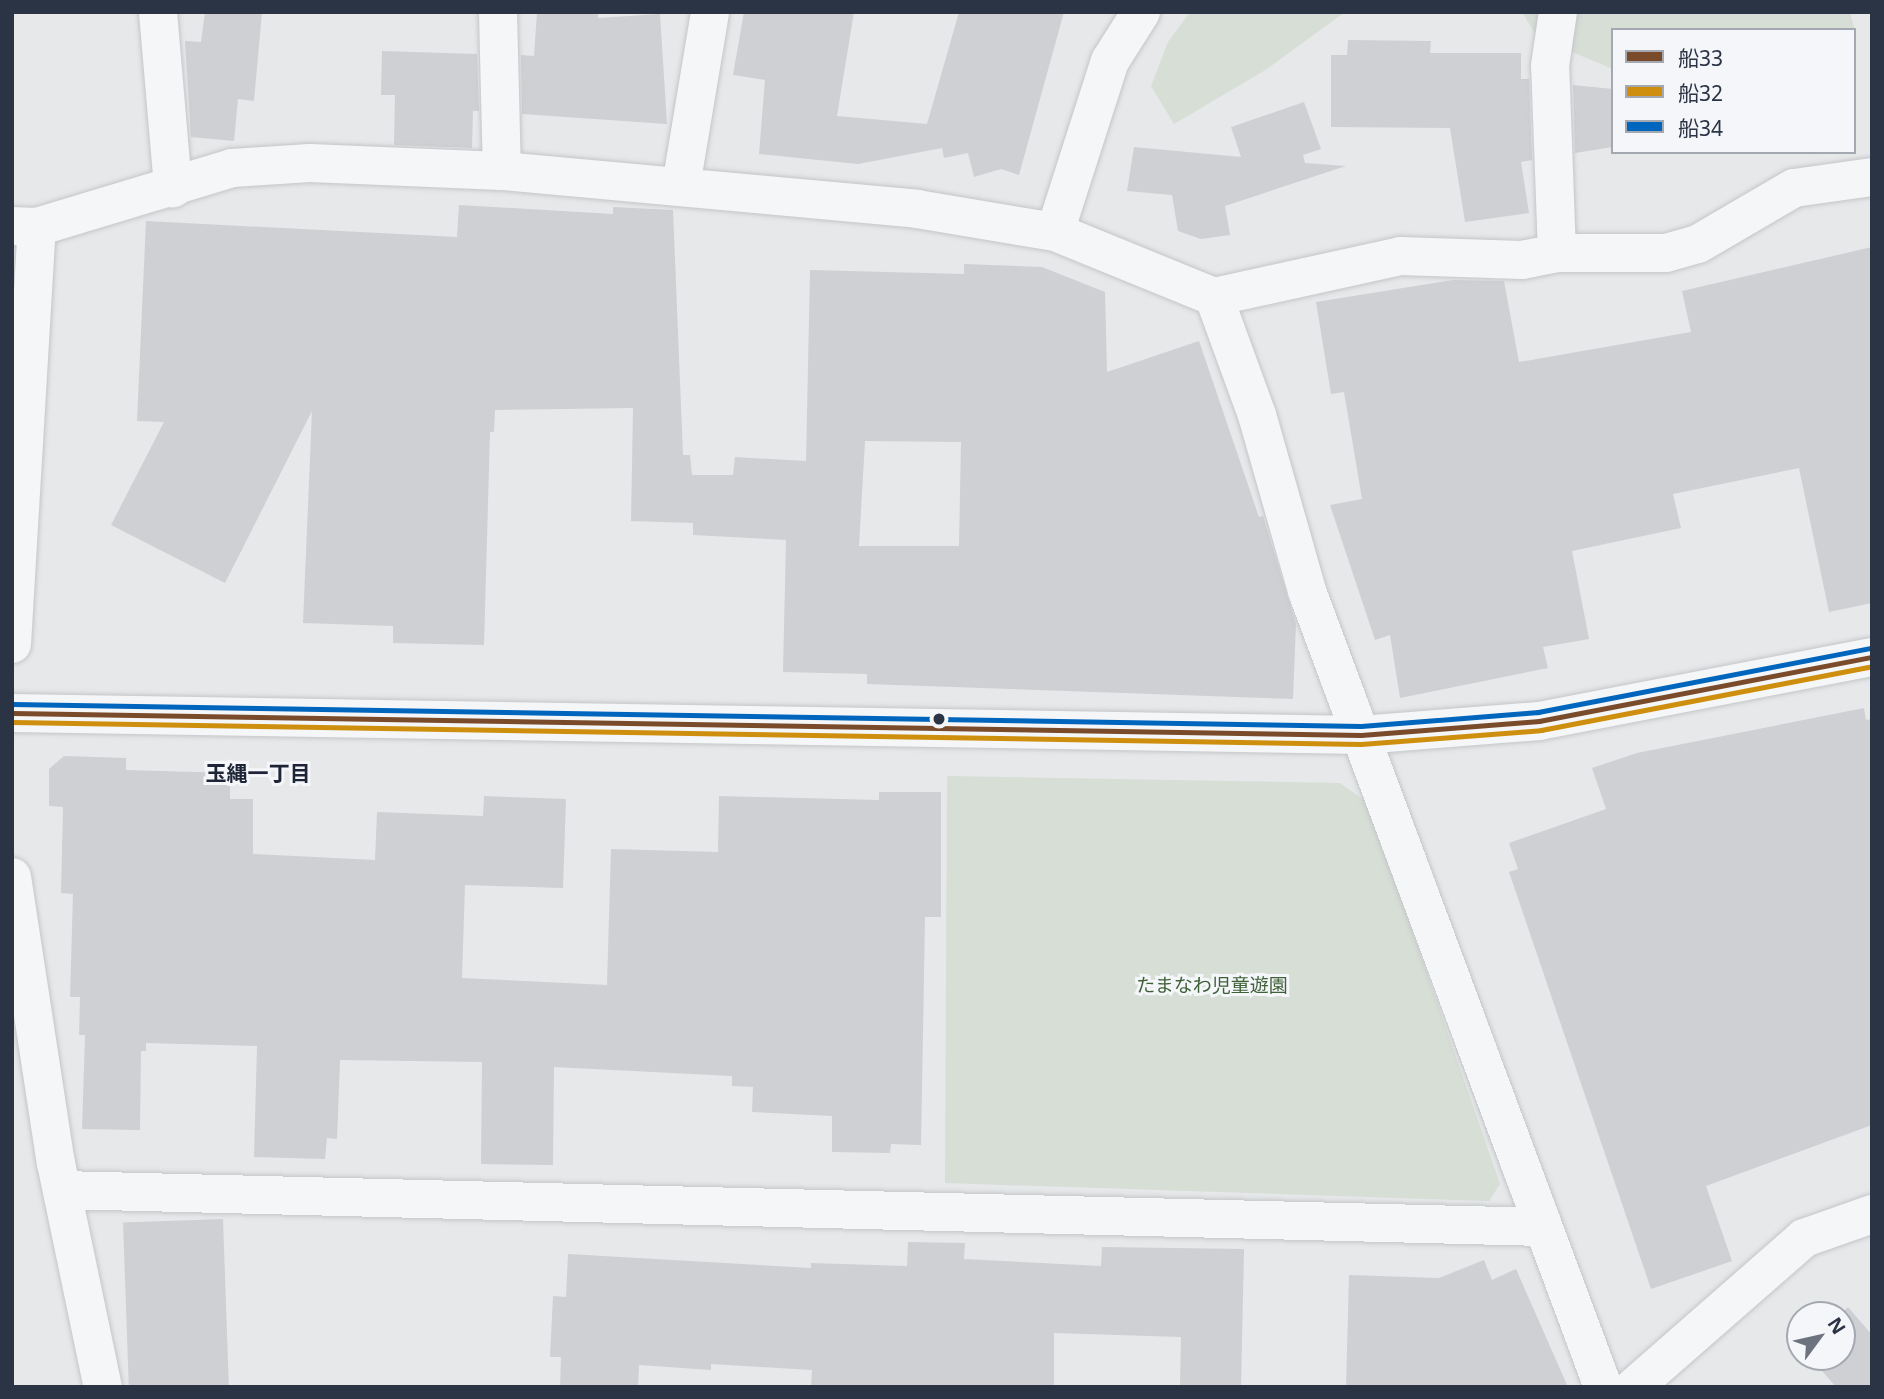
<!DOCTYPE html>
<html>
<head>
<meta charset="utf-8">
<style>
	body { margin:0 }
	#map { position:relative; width:1884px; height:1399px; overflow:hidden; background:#e6e8ea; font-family:"Noto Sans","Noto Sans JP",sans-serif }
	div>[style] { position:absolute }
	.green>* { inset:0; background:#d6ded6 }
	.building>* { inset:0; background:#ced0d3; transform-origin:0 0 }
	.roads { filter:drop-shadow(0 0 2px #c4c6c8) drop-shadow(0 0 2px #c4c6c8) }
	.minor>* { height:38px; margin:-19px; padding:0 19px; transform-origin:19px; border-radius:19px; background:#f5f6f7 }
	.bus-1>* { height:5px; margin:-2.5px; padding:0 2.5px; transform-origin:2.5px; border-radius:2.5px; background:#7a4b2a }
	.bus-2>* { height:5px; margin:-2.5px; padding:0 2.5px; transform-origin:2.5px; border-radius:2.5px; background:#ce8f0e }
	.bus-3>* { height:5px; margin:-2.5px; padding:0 2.5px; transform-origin:2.5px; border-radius:2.5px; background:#0065bd }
	.dots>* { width:19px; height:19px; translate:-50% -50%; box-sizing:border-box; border:4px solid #f4f6f9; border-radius:50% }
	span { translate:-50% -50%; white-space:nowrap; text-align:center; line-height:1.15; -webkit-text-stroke:6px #f4f6f9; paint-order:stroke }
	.park-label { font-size:19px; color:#3f6138 }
	.neighbourhood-label { font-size:21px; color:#1d2536; font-weight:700 }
	.frame { position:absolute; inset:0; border:14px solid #2b3445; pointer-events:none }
	.legend { position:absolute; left:1611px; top:28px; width:245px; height:126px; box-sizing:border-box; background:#f4f6f9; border:2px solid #a4a8b1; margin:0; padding:9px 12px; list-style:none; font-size:21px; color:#2b3445 }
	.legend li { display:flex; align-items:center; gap:14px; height:35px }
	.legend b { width:35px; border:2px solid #a4a8b1 }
	.north { position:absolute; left:1786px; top:1301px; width:70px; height:70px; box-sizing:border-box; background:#f4f6f9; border:2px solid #a4a8b1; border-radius:50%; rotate:57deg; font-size:19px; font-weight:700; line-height:28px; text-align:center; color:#2b3445 }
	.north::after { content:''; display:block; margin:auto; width:24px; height:32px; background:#6c737f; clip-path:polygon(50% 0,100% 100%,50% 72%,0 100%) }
</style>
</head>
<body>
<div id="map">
	<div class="green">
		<div style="clip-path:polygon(1190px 12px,1345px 12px,1267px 69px,1174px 124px,1151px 86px,1168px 42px)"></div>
		<div style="clip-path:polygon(1522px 12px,1850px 12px,1854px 28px,1613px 30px,1613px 69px,1538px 38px)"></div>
		<div style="clip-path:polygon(947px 776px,1340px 783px,1368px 803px,1500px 1184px,1489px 1201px,945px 1183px)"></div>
	</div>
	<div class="building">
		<div style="clip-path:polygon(205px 12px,262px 12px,254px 101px,238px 99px,234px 141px,191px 137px,185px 41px,201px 42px)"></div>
		<div style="clip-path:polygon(537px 12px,598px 12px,598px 18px,660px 14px,667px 124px,522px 114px,521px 55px,534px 56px)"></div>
		<div style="clip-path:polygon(744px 12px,854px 12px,837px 116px,927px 124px,959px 12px,1064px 12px,1019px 175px,1001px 169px,974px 177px,968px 153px,944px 158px,942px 148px,858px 164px,759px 154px,765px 80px,733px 75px)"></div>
		<div style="clip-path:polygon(1348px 40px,1431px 41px,1430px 53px,1521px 53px,1521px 79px,1529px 79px,1532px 160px,1521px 162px,1529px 213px,1465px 222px,1450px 128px,1331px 127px,1331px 55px,1347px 55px)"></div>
		<div style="clip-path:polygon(382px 51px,477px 54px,479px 111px,473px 111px,472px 148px,394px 145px,395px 95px,381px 95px)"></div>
		<div style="clip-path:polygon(1573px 85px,1613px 89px,1613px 147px,1575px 153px)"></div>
		<div style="clip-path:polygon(1304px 102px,1321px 149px,1303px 155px,1305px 163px,1346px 166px,1225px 206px,1230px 235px,1201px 239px,1178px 231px,1172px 195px,1127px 191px,1134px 147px,1241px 157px,1231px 127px)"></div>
		<div style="clip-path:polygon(evenodd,459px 205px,613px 214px,613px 207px,673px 210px,683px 455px,690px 455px,692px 475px,733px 475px,735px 457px,806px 461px,810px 270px,964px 274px,964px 264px,1042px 267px,1105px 292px,1107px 372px,1199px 341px,1259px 517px,1263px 516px,1296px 624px,1293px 699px,867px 684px,867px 674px,783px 672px,786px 540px,693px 535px,693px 523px,631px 521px,633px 408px,495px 410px,494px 432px,490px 432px,484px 645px,393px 643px,393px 626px,303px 623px,312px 411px,225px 583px,111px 525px,164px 422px,137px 421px,146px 221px,457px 237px,459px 205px,865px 441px,961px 442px,959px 546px,859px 546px,865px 441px)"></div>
		<div style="clip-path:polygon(1872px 247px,1872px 603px,1829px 612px,1799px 468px,1673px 494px,1681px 528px,1572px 551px,1589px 639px,1543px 647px,1548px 668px,1400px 698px,1390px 635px,1375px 640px,1330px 505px,1362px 499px,1344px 392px,1331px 394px,1316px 302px,1453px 280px,1504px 281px,1519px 362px,1691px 332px,1682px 291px)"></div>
		<div style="clip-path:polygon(1864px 708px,1866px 720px,1872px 719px,1872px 1125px,1706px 1186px,1732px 1261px,1651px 1289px,1509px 872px,1518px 869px,1509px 843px,1606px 809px,1592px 768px,1637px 753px)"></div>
		<div style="clip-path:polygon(64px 756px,126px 758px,126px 770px,230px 773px,230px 799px,253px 799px,253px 854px,375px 860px,377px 812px,483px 816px,484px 796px,566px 799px,563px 888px,465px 885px,462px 978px,607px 985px,611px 849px,718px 852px,719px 796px,879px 800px,879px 792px,941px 792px,941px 917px,925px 917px,921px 1145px,891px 1144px,890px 1153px,832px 1152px,832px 1116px,752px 1112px,753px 1087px,732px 1086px,732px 1076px,554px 1067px,553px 1165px,481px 1164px,482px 1062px,340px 1060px,337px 1139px,327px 1138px,325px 1159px,254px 1157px,257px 1046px,146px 1043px,146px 1051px,141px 1051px,140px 1130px,82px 1129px,85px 1035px,79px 1035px,80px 997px,70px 997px,73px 894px,61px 893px,63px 807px,49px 806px,49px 769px)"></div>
		<div style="left:223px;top:1219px;width:166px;height:100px;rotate:88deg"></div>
		<div style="clip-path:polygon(908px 1242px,965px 1243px,964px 1259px,1101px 1266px,1102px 1247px,1244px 1249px,1241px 1387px,1180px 1387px,1181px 1337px,1054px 1333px,1054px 1387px,811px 1387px,812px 1370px,711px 1364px,711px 1370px,639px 1365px,638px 1387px,560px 1387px,561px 1357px,550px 1357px,553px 1296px,566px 1297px,568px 1254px,811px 1268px,811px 1263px,907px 1266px)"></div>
		<div style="clip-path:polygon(1484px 1260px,1492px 1280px,1516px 1269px,1568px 1387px,1346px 1387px,1349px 1275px,1439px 1278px)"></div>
		<div style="clip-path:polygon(1848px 1307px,1872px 1335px,1872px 1387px,1836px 1387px,1811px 1358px,1842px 1357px,1840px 1315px)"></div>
	</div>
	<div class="roads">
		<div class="minor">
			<div style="left:158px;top:12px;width:177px;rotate:85.1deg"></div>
			<div style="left:498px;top:12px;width:159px;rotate:88.6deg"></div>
			<div style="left:681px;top:186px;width:176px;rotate:-80.5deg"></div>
			<div style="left:12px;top:226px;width:25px;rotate:2deg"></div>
			<div style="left:37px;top:227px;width:204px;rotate:-16.8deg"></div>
			<div style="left:232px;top:168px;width:78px;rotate:-3.7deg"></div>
			<div style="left:310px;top:163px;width:192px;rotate:2.4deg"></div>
			<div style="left:502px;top:171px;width:417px;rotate:5.2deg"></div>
			<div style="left:917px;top:209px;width:140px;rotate:9.5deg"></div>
			<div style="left:1055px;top:232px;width:172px;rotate:22.2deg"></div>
			<div style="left:1214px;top:297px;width:190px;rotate:-12.4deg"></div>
			<div style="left:1400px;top:256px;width:122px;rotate:1.9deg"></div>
			<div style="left:1522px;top:260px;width:36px;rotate:-11deg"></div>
			<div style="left:1557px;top:253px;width:109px"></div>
			<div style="left:1666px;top:253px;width:33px;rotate:-16deg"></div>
			<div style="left:1698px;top:244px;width:111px;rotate:-30.3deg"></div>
			<div style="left:1794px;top:188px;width:79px;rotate:-8deg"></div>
			<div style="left:1055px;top:232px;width:180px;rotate:-72.2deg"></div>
			<div style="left:1110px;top:61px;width:58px;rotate:-57.7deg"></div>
			<div style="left:1557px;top:253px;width:187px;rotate:-92.1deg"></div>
			<div style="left:1550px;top:66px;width:55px;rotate:-81.6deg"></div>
			<div style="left:1214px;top:297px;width:126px;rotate:70deg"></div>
			<div style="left:1257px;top:415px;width:183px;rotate:74.1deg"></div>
			<div style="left:1307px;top:591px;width:849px;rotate:69.6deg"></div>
			<div style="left:12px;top:644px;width:418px;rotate:-86.6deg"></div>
			<div style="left:12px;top:713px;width:1349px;rotate:0.93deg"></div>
			<div style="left:1361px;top:735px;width:179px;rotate:-4.5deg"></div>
			<div style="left:1539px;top:721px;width:339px;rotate:-10.9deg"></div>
			<div style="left:12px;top:877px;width:289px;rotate:81.3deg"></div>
			<div style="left:56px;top:1163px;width:229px;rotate:78.2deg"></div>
			<div style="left:62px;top:1190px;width:1480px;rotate:1.43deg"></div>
			<div style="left:1634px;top:1387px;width:226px;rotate:-41.2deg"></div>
			<div style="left:1804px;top:1238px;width:72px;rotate:-19.4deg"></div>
		</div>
	</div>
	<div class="bus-1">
		<div style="left:12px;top:713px;width:1349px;rotate:0.93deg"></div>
		<div style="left:1361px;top:735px;width:179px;rotate:-4.5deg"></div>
		<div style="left:1539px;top:721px;width:339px;rotate:-10.9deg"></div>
	</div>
	<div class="bus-2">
		<div style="left:12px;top:722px;width:1349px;rotate:0.93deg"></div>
		<div style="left:1361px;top:744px;width:181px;rotate:-4.4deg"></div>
		<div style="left:1541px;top:730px;width:337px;rotate:-10.9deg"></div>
	</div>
	<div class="bus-3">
		<div style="left:12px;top:704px;width:1349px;rotate:0.93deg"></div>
		<div style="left:1361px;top:726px;width:178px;rotate:-4.5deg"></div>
		<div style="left:1538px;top:712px;width:338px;rotate:-10.9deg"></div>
	</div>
	<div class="dots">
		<div style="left:939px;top:719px;background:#2b3445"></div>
	</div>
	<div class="park-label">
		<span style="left:1212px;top:986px">たまなわ児童遊園</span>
	</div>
	<div class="neighbourhood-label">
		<span style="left:258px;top:773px">玉縄一丁目</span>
	</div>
	<div class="frame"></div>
	<ul class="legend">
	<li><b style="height:9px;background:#7a4b2a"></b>船33</li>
	<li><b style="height:9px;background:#ce8f0e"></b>船32</li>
	<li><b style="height:9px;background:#0065bd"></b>船34</li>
	</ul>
	<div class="north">N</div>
</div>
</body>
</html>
